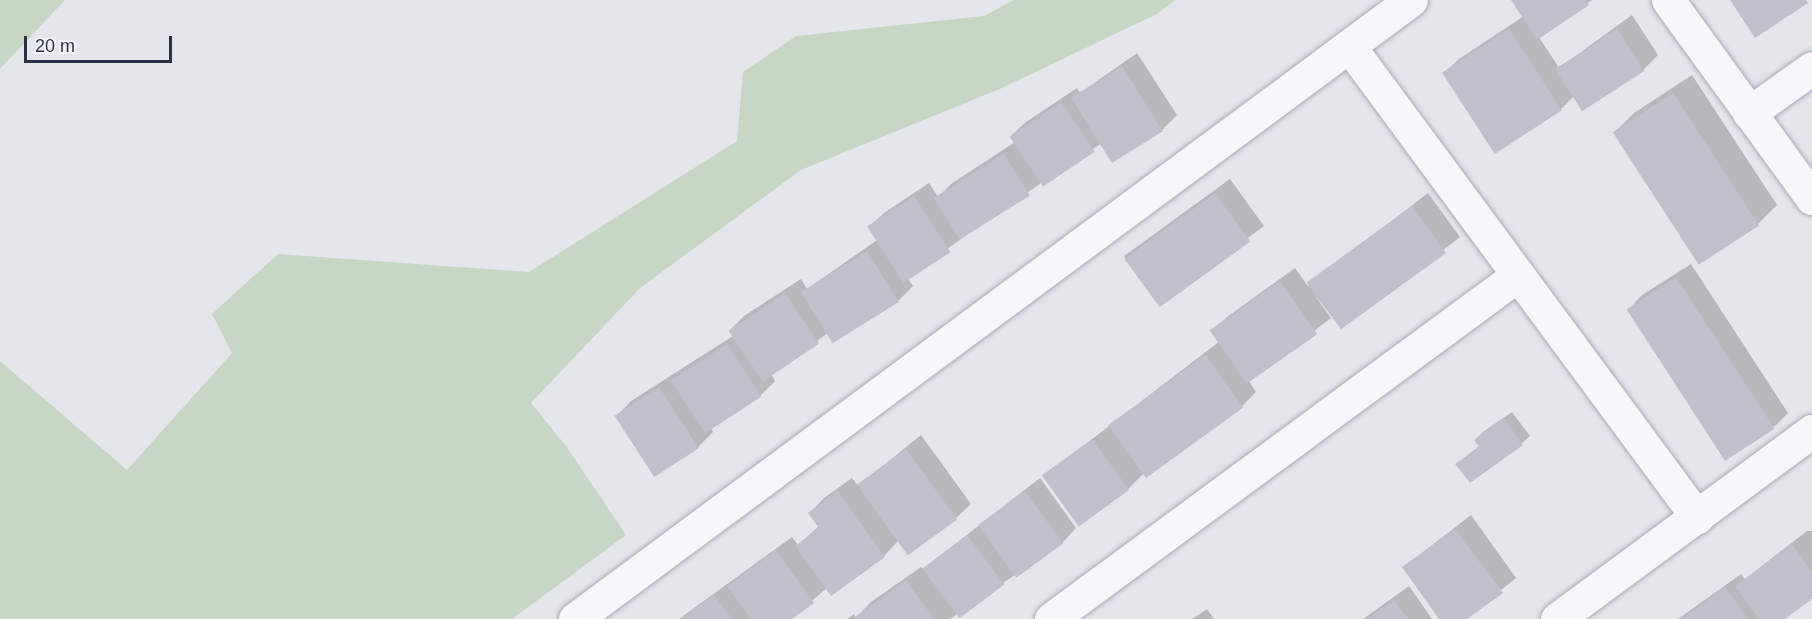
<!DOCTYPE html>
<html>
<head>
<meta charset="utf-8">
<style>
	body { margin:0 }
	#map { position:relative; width:1812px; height:619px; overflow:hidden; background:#e4e6ec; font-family:Arial,sans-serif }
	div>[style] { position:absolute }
	.green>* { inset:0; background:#c7d6c5 }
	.shadow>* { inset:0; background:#0003; transform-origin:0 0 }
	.building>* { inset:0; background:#bec1cc; transform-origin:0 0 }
	.roads { filter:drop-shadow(0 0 2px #a9acb7) drop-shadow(0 0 2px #a9acb7) }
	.minor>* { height:33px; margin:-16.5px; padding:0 16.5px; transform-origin:16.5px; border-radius:16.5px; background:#f7f7fa }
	span { translate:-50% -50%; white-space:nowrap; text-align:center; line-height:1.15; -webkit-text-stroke:4.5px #f4f5f9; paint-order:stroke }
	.scale { position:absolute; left:24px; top:36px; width:148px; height:27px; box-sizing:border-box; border:3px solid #2b3145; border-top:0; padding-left:8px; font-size:18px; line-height:21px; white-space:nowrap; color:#2b3145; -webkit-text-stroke:4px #f4f5f9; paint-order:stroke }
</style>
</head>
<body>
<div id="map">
	<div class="green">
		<div style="clip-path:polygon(0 0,65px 0,0 69px)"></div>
		<div style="clip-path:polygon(1014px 0,1175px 0,1157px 14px,1002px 88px,801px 170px,640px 288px,531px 403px,566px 446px,626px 535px,512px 619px,0 619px,0 361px,127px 470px,232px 353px,212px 314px,278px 254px,529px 272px,737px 141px,743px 72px,796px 36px,984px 16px)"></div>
	</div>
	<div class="shadow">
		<div style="clip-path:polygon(1513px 0,1592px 0,1539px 37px,1559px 68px,1632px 15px,1658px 55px,1643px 70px,1583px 109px,1574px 96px,1561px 109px,1496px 152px,1444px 73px,1459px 59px,1524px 16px)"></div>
		<div style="clip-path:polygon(1137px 53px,1177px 115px,1162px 130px,1102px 143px,1041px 183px,907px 277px,913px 286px,898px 301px,828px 333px,771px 374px,775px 381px,760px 396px,711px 428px,713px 432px,698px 447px,655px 475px,617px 416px,631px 401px,733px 336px,730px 330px,744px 316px,801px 279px,807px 289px,877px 240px,869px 227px,884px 213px,929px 183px,938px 197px,951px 184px,1015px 142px,1011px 136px,1026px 122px,1077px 88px,1080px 93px)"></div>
		<div style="clip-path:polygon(1692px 75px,1777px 205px,1758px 224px,1615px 132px,1634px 113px)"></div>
		<div style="left:1230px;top:179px;width:58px;height:131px;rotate:54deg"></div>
		<div style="clip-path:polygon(1428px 193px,1460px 237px,1342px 328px,1314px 294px,1331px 318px,1249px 381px,1256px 392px,1242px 406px,1145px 472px,1128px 489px,1044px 476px,1220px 341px,1212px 331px,1227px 317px,1295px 268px,1308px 286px)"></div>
		<div style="clip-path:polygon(1691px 264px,1788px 413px,1774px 427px,1628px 310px,1642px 295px)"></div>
		<div style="clip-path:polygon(1512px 412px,1530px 436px,1522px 443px,1457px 464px,1479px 446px,1475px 440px,1483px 432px)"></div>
		<div style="clip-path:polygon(921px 435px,971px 504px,956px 518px,899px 540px,884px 556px,827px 588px,790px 619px,679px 619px,792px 537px,798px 545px,819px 526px,810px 513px,824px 498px,852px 478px,858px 486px)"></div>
		<div style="clip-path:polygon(1040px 478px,1076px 528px,1062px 543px,950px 619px,847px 619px,854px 614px,856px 618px,871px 602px,921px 567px,923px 569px)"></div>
		<div style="clip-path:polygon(1471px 515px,1516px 578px,1465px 619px,1441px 619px,1404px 567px)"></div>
		<div style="clip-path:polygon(1807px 531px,1812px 531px,1812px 597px,1782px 619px,1678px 619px,1741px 574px,1745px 579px)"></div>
		<div style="clip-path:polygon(1409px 586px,1432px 619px,1363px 619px)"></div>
		<div style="clip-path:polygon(1207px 609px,1214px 619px,1192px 619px)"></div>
	</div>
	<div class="building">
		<div style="clip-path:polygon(1511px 0,1586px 0,1589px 5px,1537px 40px)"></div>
		<div style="clip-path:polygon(1730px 0,1806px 0,1808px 3px,1755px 38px)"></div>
		<div style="left:1509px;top:29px;width:97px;height:80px;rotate:57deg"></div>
		<div style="left:1617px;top:29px;width:50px;height:74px;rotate:57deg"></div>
		<div style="left:1122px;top:66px;width:77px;height:60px;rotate:58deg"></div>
		<div style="left:1673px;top:93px;width:158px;height:72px;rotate:57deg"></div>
		<div style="left:1061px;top:102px;width:60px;height:62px;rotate:56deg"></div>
		<div style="left:1004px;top:154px;width:49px;height:83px;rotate:58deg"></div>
		<div style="left:1215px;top:193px;width:60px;height:112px;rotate:54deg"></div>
		<div style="left:914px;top:196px;width:67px;height:56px;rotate:57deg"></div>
		<div style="left:1412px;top:206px;width:58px;height:130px;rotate:54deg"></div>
		<div style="left:867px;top:251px;width:60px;height:78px;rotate:58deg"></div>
		<div style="left:1676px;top:277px;width:181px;height:59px;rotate:57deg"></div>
		<div style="left:1280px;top:281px;width:65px;height:86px;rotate:55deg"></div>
		<div style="left:785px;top:293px;width:61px;height:68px;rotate:56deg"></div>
		<div style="left:727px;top:344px;width:63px;height:67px;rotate:57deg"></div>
		<div style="left:1205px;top:355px;width:65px;height:120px;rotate:54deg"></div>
		<div style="left:659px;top:387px;width:73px;height:53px;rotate:57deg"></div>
		<div style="clip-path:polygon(1504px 418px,1523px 445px,1470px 483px,1455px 464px,1479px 447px,1474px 440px)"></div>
		<div style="left:1092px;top:439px;width:63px;height:62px;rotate:54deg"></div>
		<div style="left:906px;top:449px;width:87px;height:61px;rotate:54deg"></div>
		<div style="clip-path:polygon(837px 491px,885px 557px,831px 596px,795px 546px,819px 528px,808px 513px)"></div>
		<div style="left:1025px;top:491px;width:65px;height:58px;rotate:54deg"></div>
		<div style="clip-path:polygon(1455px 529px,1503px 593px,1467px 619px,1439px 619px,1402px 567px)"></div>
		<div style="left:967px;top:535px;width:62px;height:56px;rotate:53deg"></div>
		<div style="clip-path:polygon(1792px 544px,1812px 572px,1812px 599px,1785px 619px,1759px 619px,1735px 586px)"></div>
		<div style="clip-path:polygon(776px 550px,814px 603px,792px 619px,751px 619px,727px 586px)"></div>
		<div style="clip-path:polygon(906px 580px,934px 619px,856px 619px,855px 617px)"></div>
		<div style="clip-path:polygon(1725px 587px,1748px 619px,1681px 619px,1701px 605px)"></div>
		<div style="clip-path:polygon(714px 595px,732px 619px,681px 619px)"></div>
		<div style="clip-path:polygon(1394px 600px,1408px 619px,1367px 619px)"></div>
	</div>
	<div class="roads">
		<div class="minor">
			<div style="left:1668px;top:0;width:245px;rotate:54deg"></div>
			<div style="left:1349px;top:46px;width:586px;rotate:53.54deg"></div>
			<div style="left:1749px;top:113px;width:77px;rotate:-35.5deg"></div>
			<div style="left:575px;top:619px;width:1040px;rotate:-36.52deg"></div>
			<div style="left:1051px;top:619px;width:580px;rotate:-36.38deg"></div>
			<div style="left:1557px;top:619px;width:317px;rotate:-36.4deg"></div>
		</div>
	</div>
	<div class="scale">20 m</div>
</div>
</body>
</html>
